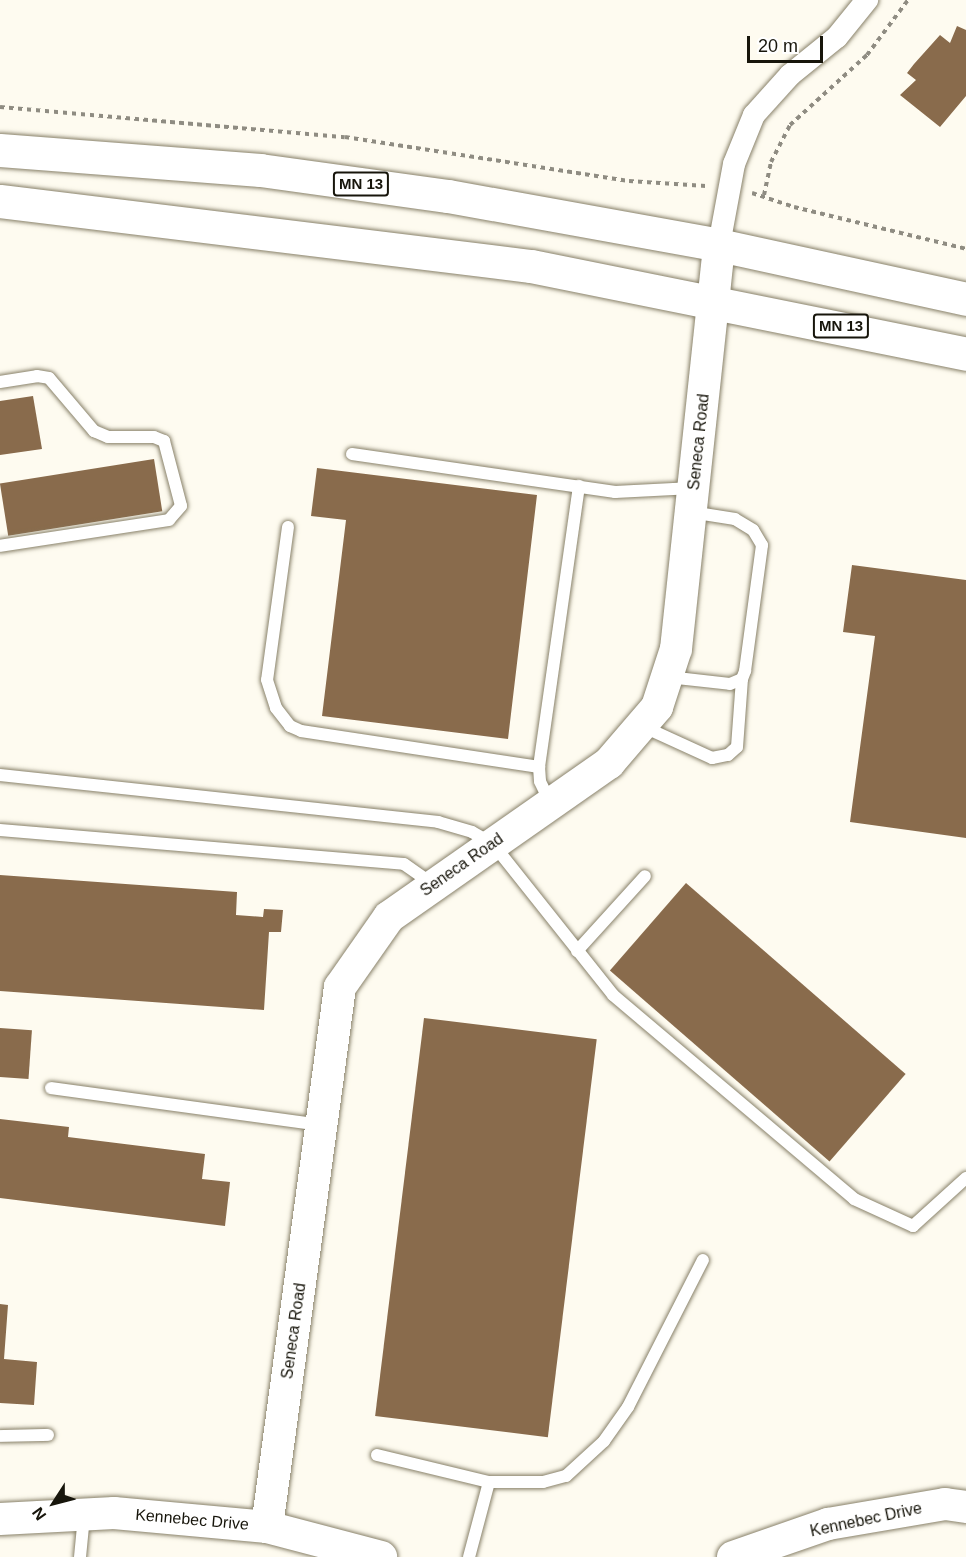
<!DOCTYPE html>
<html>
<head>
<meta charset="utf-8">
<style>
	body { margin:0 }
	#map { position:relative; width:966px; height:1557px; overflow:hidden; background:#fefbf0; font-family:Helvetica,sans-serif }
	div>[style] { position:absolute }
	.building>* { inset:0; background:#896b4c; transform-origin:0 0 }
	.path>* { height:4px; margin-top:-2px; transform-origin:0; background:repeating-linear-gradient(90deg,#8f8c82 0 4.5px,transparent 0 9px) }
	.roads { filter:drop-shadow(0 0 2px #888169) drop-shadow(0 0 2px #888169) }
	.lane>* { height:12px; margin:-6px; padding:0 6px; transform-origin:6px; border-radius:6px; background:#fff }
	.street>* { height:22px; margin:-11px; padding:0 11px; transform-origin:11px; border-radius:11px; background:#fff }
	.secondary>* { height:32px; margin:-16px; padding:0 16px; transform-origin:16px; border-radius:16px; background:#fff }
	.highway>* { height:33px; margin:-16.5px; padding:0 16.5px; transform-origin:16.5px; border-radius:16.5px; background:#fff }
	span { translate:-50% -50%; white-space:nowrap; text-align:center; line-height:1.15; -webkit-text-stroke:5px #fff; paint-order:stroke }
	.shield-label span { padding:2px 4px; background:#fff; border:2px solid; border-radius:4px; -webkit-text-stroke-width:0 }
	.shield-label { font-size:15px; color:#17150b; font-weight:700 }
	.street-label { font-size:16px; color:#17150b }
	.north { position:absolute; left:24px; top:1473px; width:60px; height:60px; -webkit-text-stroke:4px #fff; paint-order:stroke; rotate:234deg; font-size:16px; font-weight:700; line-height:24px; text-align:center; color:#17150b }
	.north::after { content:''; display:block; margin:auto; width:21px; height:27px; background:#17150b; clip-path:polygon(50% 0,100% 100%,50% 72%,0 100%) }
	.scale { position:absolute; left:747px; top:36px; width:76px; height:27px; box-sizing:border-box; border:3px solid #17150b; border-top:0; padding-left:8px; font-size:18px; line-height:21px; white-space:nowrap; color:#17150b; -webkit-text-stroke:4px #fff; paint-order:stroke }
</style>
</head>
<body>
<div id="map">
	<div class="building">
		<div style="clip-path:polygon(957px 26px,966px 30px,966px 96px,940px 127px,900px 95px,916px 80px,907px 73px,914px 64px,940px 35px,950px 43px)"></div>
		<div style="clip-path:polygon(33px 396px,42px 449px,0 455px,0 401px)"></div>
		<div style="left:154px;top:459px;width:53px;height:156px;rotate:81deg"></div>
		<div style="clip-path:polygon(317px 468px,537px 495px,508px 739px,322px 716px,346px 520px,311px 516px)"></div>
		<div style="clip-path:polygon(852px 565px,966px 580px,966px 838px,850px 822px,875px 636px,843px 632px)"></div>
		<div style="clip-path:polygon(0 875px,237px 892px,236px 915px,263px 917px,264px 909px,283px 910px,281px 932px,269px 932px,264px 1010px,0 991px)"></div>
		<div style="left:686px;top:883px;width:291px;height:116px;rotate:41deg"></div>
		<div style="left:424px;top:1018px;width:174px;height:401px;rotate:7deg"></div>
		<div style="left:0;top:1028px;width:32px;height:49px;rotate:4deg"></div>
		<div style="clip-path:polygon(0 1119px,69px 1127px,68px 1137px,205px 1154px,202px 1179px,230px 1182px,225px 1226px,0 1198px)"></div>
		<div style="clip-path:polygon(0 1304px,8px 1305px,4px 1359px,37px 1362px,34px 1405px,0 1403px)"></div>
	</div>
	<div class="path">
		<div style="left:0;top:107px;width:346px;rotate:5deg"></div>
		<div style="left:345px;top:137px;width:287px;rotate:8.8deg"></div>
		<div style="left:629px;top:181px;width:77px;rotate:3.7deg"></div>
		<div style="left:752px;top:193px;width:44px;rotate:18.4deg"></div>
		<div style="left:794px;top:207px;width:177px;rotate:13.7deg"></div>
		<div style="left:764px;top:195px;width:34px;rotate:-78deg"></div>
		<div style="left:771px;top:162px;width:42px;rotate:-62.8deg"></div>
		<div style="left:790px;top:125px;width:104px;rotate:-42.3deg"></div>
		<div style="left:867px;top:55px;width:69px;rotate:-53.3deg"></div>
	</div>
	<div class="roads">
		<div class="lane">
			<div style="left:0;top:382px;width:37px;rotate:-9deg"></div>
			<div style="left:37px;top:376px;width:12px;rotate:9deg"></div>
			<div style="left:49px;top:378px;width:70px;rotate:49.7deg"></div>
			<div style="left:94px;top:431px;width:15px;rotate:23deg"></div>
			<div style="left:108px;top:437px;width:46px"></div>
			<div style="left:154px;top:437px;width:11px;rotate:22deg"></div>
			<div style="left:164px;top:441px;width:67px;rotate:75.3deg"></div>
			<div style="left:181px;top:506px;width:18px;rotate:131deg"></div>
			<div style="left:169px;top:520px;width:171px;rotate:171.3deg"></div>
			<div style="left:352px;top:454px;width:266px;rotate:8.2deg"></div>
			<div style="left:615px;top:492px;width:78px;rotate:-2.9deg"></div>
			<div style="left:288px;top:527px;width:154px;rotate:97.8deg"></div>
			<div style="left:267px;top:680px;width:29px;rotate:72deg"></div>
			<div style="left:276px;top:708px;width:23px;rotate:52deg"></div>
			<div style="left:290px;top:726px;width:12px;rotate:24deg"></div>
			<div style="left:301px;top:731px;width:241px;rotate:8.6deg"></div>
			<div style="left:668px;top:677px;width:62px;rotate:6.4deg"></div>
			<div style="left:730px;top:684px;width:13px;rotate:-23deg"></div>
			<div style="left:742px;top:679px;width:9px;rotate:-69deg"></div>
			<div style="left:745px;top:671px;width:127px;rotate:-82.3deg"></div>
			<div style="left:762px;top:545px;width:17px;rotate:-121deg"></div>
			<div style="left:753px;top:530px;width:21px;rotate:-149deg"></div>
			<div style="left:735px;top:519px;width:45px;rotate:-171deg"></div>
			<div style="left:642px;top:726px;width:77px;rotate:24.6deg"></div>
			<div style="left:712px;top:758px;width:16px;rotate:-11deg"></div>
			<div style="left:728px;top:755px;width:12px;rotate:-42deg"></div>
			<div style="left:737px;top:747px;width:68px;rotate:-85.8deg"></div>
			<div style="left:0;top:775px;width:441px;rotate:6.1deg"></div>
			<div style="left:438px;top:822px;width:35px;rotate:16deg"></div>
			<div style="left:472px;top:832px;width:24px;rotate:30deg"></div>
			<div style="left:493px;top:844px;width:193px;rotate:51.5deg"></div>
			<div style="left:613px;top:995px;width:316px;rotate:40.2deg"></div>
			<div style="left:854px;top:1199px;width:65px;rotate:24.6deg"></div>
			<div style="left:913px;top:1226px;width:72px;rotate:-42.2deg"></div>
			<div style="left:551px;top:804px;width:25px;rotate:-116deg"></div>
			<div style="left:540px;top:781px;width:14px;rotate:-94deg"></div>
			<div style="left:539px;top:767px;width:284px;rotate:-81.9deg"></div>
			<div style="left:0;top:830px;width:405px;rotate:4.8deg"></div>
			<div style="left:404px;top:864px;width:35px;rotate:35deg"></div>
			<div style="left:577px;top:951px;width:101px;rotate:-47.8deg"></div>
			<div style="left:51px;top:1088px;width:272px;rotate:7.8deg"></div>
			<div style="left:0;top:1436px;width:48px;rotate:-1.2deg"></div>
			<div style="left:377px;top:1455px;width:115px;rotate:13.6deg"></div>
			<div style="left:489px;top:1482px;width:78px;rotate:104.9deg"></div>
			<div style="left:489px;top:1482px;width:54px"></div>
			<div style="left:543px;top:1482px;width:24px;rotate:-15deg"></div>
			<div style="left:566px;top:1476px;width:52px;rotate:-42.6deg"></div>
			<div style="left:604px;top:1441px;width:42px;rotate:-54.8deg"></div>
			<div style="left:628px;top:1407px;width:165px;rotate:-63deg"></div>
			<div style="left:80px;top:1557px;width:41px;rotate:-84.4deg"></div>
		</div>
		<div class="street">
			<div style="left:719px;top:245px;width:82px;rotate:-79.5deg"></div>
			<div style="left:734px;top:164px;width:53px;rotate:-67.8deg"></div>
			<div style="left:754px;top:115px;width:54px;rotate:-48deg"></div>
			<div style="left:790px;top:75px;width:60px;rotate:-39deg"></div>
			<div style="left:837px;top:37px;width:48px;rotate:-51deg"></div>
		</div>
		<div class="secondary">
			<div style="left:0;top:1519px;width:114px;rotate:-3deg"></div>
			<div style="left:114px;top:1513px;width:154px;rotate:5.2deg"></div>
			<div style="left:267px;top:1527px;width:118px;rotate:14.7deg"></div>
			<div style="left:267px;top:1527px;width:545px;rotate:-82.3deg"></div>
			<div style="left:340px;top:987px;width:85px;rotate:-55deg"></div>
			<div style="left:389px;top:917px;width:269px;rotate:-35deg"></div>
			<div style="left:609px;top:763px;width:74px;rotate:-49.4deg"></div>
			<div style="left:657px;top:707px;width:61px;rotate:-71.9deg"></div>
			<div style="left:676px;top:649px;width:406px;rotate:-83.9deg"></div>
			<div style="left:733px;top:1557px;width:101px;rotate:-19.2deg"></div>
			<div style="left:828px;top:1524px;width:119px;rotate:-9.7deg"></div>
			<div style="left:945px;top:1504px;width:21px;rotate:8deg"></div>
		</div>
		<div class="highway">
			<div style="left:0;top:150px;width:261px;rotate:4.4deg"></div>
			<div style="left:260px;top:170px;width:190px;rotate:7.9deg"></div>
			<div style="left:448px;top:196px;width:275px;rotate:10.2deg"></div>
			<div style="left:719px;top:245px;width:253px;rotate:12.3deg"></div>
			<div style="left:0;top:201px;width:535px;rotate:6.98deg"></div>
			<div style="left:531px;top:266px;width:444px;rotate:11.4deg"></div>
		</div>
	</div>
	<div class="shield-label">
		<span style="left:361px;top:184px">MN 13</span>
		<span style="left:841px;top:326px">MN 13</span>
	</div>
	<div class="street-label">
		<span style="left:699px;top:442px;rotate:-84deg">Seneca Road</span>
		<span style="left:462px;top:865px;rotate:-35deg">Seneca Road</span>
		<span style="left:294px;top:1331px;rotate:-82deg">Seneca Road</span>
		<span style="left:192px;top:1520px;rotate:5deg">Kennebec Drive</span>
		<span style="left:866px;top:1520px;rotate:-12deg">Kennebec Drive</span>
	</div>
	<div class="north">N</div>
	<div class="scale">20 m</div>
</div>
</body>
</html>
